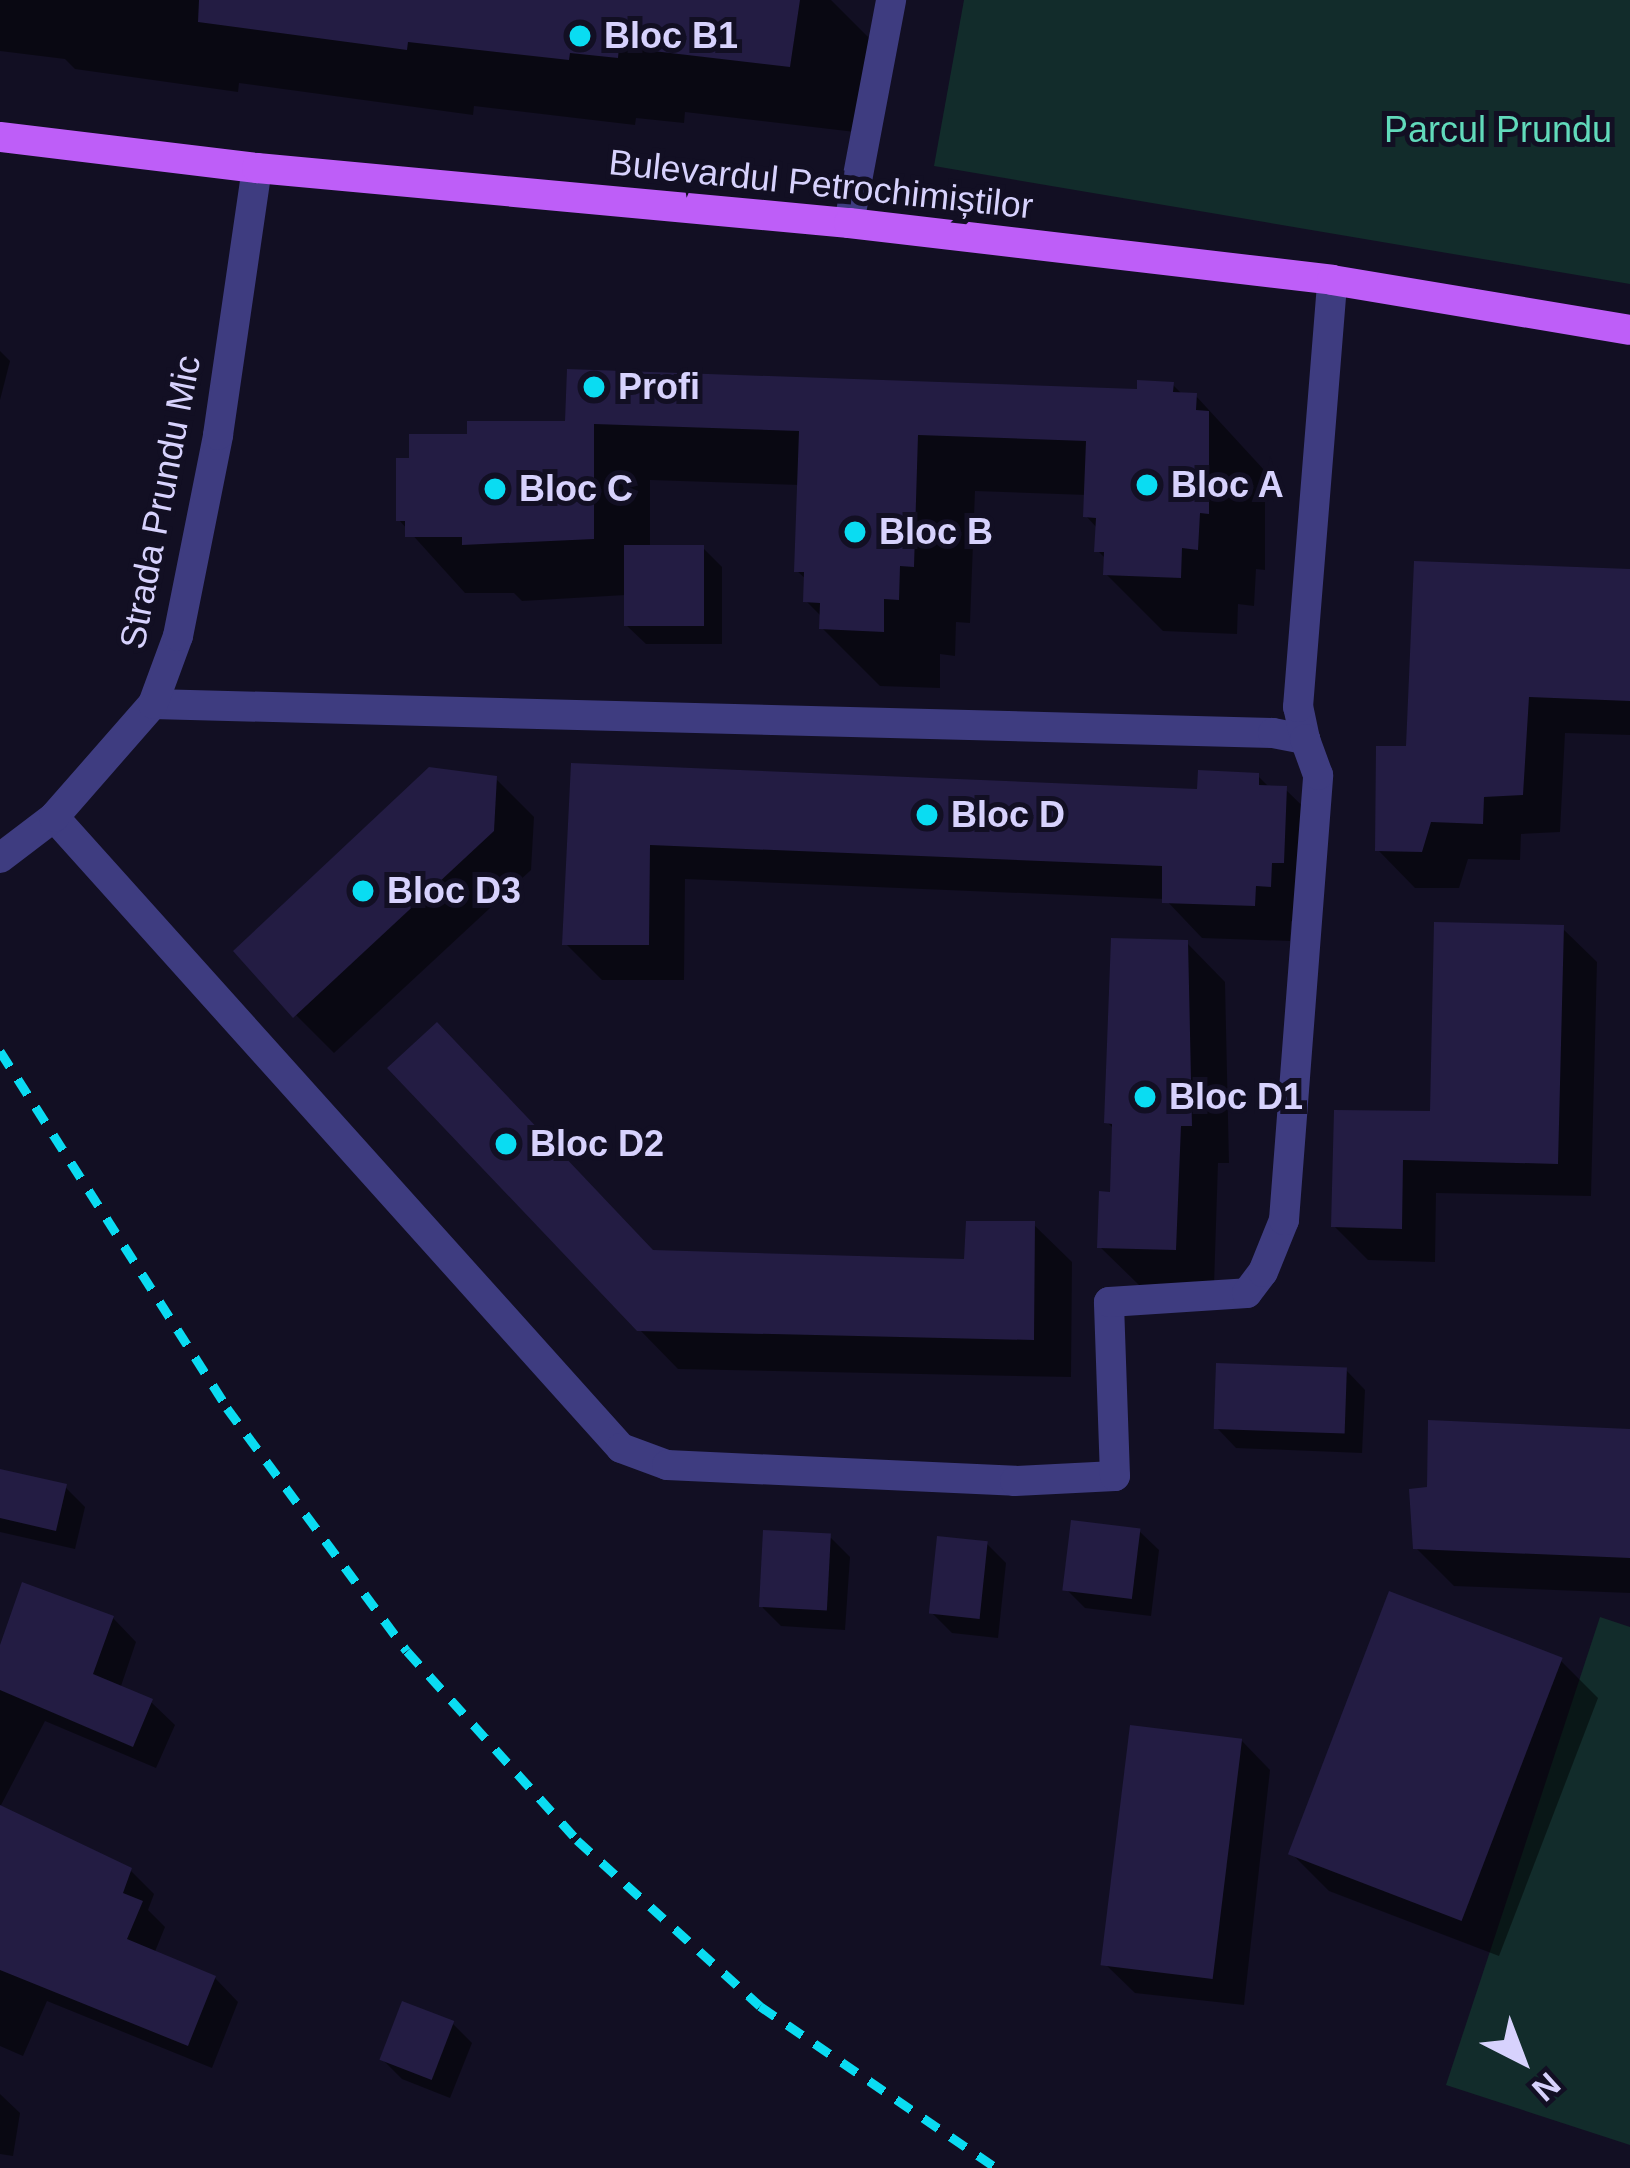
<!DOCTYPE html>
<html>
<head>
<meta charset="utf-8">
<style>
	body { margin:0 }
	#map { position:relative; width:1630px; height:2168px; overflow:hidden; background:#120f23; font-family:Helvetica,sans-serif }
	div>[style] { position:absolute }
	.green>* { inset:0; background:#122c2b }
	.shadow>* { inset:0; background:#0007 }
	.building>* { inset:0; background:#231c43; transform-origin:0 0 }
	.street>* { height:30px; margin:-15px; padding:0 15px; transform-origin:15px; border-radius:15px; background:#3e3c80 }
	.primary>* { height:30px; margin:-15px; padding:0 15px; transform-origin:15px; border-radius:15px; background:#be5ef8 }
	.rail>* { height:9px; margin-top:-4.5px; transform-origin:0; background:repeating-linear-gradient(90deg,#0adcf2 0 18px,transparent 0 33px) }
	.dots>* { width:33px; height:33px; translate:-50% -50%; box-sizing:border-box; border:6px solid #120f23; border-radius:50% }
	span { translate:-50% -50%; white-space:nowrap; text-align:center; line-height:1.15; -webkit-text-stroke:10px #120f23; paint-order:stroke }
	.poi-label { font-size:36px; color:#d7d2fd; font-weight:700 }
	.left { translate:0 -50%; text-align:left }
	.park-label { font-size:36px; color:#61dabb }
	.street-label { font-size:36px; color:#d7d2fd }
	.north { position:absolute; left:1462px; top:2000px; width:120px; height:120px; -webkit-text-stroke:9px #120f23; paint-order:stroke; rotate:138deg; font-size:33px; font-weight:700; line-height:48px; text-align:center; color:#d7d2fd }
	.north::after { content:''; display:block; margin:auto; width:42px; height:54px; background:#d7d2fd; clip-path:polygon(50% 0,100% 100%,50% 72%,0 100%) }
</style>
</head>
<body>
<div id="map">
	<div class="green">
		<div style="clip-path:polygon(964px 0,1630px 0,1630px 284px,934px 166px)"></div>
		<div style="clip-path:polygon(1600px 1617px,1630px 1627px,1630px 2145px,1446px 2085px)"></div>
	</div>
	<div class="shadow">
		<div style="clip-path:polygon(0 0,831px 0,869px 38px,855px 132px,685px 112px,684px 123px,636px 118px,635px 125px,474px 106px,473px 115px,239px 83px,238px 92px,75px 69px,65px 59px,0 51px)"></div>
		<div style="clip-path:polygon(0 351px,10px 361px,0 400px)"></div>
		<div style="clip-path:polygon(1173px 385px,1184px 396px,1196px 396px,1265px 471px,1265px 570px,1256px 569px,1254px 606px,1238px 604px,1237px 634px,1163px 631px,1106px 574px,1107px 560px,1098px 551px,1098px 529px,1086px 516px,1087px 495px,975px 491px,970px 623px,956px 622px,955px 656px,940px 654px,940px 688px,880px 686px,822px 628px,823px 618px,806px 601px,807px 580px,797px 571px,800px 485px,650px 480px,650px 548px,703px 548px,722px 567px,722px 644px,646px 644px,626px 625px,626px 595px,522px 601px,514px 593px,465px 593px,399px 520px,412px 461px,470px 437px,568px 424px,1139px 392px)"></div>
		<div style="clip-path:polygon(1630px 572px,1630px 735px,1565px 733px,1560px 832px,1521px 834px,1520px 860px,1468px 859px,1459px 888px,1415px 888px,1378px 850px,1409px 749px)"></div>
		<div style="clip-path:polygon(573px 766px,1200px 792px,1258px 776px,1271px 789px,1285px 789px,1322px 825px,1306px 922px,1291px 921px,1290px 941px,1202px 938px,1165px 899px,685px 879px,684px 980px,602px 980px,566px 944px)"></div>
		<div style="clip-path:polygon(496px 779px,534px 817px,531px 870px,334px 1053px,296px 1015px)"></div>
		<div style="clip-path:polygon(1562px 928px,1597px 962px,1591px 1196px,1436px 1193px,1435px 1262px,1368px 1260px,1334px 1226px,1433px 1115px)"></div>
		<div style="clip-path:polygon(1187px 943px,1225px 982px,1229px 1163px,1218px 1163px,1214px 1286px,1139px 1285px,1100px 1247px,1113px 1195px,1115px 1130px,1107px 1122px)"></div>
		<div style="clip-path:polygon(1033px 1224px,1072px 1262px,1071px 1377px,678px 1369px,639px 1329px,654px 1253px,967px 1262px)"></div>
		<div style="clip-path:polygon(1346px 1370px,1365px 1390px,1362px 1453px,1236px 1448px,1217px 1428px)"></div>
		<div style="clip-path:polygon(1630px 1432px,1630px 1593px,1454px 1586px,1416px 1548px)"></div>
		<div style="clip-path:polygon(0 1472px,65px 1487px,85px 1507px,75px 1549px,0 1532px)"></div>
		<div style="clip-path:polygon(1139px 1531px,1159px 1550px,1151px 1616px,1085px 1608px,1066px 1589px)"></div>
		<div style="clip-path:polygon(830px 1537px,850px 1557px,845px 1630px,781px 1626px,761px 1606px)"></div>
		<div style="clip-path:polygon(987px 1544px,1006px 1563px,998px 1638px,952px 1633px,932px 1613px)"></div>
		<div style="clip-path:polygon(113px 1618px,136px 1642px,120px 1689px,151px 1702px,175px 1725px,156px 1768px,45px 1721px,0 1807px,0 1654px)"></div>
		<div style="clip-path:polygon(1560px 1660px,1598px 1698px,1499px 1956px,1329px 1891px,1291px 1853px)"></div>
		<div style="clip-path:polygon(1241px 1740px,1270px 1770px,1244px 2005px,1135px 1993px,1105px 1964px)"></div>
		<div style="clip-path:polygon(0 1809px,131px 1871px,154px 1894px,148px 1910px,165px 1927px,154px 1954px,215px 1978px,238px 2002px,212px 2068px,47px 2001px,23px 2056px,0 2046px)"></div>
		<div style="clip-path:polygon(452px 2023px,472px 2043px,450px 2098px,402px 2079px,382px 2059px)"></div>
		<div style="clip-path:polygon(0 2094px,20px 2113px,13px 2156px,0 2154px)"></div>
	</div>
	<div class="building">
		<div style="clip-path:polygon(199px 0,800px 0,790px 67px,619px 47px,618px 58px,570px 53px,569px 60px,408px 42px,407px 50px,198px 22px)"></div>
		<div style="clip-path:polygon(567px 369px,1137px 389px,1137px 380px,1174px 382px,1173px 392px,1197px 393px,1196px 410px,1209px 411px,1209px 514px,1200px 513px,1198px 550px,1182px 548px,1181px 578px,1103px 575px,1104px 552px,1094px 552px,1096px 518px,1083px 517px,1086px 441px,918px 435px,914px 567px,900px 566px,899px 600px,884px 599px,884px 632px,819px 629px,820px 603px,803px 602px,804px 572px,794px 572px,799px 431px,594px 424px,594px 539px,462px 545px,462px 537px,405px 537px,405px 521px,396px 521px,396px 458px,409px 458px,409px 434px,467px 434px,467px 421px,565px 421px)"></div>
		<div style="left:624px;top:545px;width:80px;height:81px"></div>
		<div style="clip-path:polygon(1414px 561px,1630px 569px,1630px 701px,1529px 697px,1523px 795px,1484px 797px,1483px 824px,1431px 822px,1422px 852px,1375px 851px,1376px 746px,1406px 746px)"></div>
		<div style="clip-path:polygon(571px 763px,1197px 789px,1198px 770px,1259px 773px,1259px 785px,1287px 786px,1284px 863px,1272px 863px,1271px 887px,1256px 886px,1255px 906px,1162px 903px,1162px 866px,650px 845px,649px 945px,562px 945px)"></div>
		<div style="clip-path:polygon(429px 767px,497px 776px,494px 831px,293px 1018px,233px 951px)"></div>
		<div style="clip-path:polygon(1434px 922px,1564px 925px,1558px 1164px,1403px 1160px,1402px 1229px,1331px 1227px,1334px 1110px,1430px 1111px)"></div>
		<div style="clip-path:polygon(1111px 938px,1188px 940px,1192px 1126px,1181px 1126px,1176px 1250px,1097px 1248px,1099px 1191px,1110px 1192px,1112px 1124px,1104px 1123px)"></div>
		<div style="clip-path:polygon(437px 1022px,653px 1250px,964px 1259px,966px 1221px,1035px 1221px,1034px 1340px,637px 1331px,387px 1068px)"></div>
		<div style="left:1216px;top:1363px;width:131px;height:66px;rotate:2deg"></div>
		<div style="clip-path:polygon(1428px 1420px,1630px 1429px,1630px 1558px,1413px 1549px,1409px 1489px,1427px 1487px)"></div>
		<div style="clip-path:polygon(0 1469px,67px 1484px,56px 1531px,0 1518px)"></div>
		<div style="left:1071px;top:1520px;width:70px;height:71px;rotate:7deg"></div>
		<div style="left:763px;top:1530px;width:68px;height:77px;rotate:3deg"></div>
		<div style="left:937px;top:1536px;width:51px;height:78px;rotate:6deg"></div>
		<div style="clip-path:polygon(22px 1582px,114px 1616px,93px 1674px,153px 1699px,133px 1747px,0 1690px,0 1645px)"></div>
		<div style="left:1389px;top:1591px;width:186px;height:282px;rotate:21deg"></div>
		<div style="left:1130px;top:1725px;width:113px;height:242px;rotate:7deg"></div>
		<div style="clip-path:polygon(0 1805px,132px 1868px,123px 1893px,143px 1901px,127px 1939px,216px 1976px,188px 2046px,0 1970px)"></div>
		<div style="left:402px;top:2001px;width:56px;height:63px;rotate:21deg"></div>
	</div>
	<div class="street">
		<div style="left:849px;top:223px;width:227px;rotate:-79.3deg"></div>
		<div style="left:153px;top:704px;width:1120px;rotate:1.48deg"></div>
		<div style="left:1273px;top:733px;width:33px;rotate:11deg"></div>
		<div style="left:1305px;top:739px;width:33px;rotate:-102deg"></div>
		<div style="left:1298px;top:707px;width:428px;rotate:-85.4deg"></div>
		<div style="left:54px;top:817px;width:848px;rotate:48.06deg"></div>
		<div style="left:621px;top:1448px;width:49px;rotate:20.3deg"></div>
		<div style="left:667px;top:1465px;width:348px;rotate:2.6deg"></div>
		<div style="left:1015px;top:1481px;width:100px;rotate:-2.9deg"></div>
		<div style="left:1115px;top:1476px;width:174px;rotate:-92deg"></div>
		<div style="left:1109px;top:1302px;width:138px;rotate:-3.7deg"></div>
		<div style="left:1247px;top:1293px;width:26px;rotate:-53deg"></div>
		<div style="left:1263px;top:1272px;width:56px;rotate:-68deg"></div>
		<div style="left:1284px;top:1220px;width:446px;rotate:-85.6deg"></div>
		<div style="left:1318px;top:775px;width:38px;rotate:-110deg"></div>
		<div style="left:0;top:858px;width:68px;rotate:-37.2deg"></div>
		<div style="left:54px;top:817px;width:150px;rotate:-48.8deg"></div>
		<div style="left:153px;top:704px;width:72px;rotate:-69.8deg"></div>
		<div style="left:178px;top:636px;width:205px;rotate:-78.7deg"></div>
		<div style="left:218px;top:435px;width:270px;rotate:-81.7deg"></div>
	</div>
	<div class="primary">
		<div style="left:0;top:137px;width:259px;rotate:6.9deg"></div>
		<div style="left:257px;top:168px;width:595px;rotate:5.31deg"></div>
		<div style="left:849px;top:223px;width:486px;rotate:6.7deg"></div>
		<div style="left:1332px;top:280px;width:302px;rotate:9.5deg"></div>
	</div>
	<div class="rail">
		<div style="left:0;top:1051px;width:423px;rotate:57.5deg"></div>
		<div style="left:227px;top:1408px;width:302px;rotate:53.5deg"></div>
		<div style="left:407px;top:1651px;width:254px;rotate:48deg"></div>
		<div style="left:577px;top:1840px;width:247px;rotate:42.2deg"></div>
		<div style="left:760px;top:2006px;width:287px;rotate:34.4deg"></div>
	</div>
	<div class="dots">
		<div style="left:580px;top:36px;background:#0adcf2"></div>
		<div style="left:594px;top:387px;background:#0adcf2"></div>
		<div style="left:1147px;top:485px;background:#0adcf2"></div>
		<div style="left:495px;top:489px;background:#0adcf2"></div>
		<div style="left:855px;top:532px;background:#0adcf2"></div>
		<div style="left:927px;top:815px;background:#0adcf2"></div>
		<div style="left:363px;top:891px;background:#0adcf2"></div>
		<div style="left:1145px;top:1097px;background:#0adcf2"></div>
		<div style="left:506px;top:1144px;background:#0adcf2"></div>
	</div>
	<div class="poi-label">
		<span class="left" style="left:604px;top:36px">Bloc B1</span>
		<span class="left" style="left:618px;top:387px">Profi</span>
		<span class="left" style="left:1171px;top:485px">Bloc A</span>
		<span class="left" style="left:519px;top:489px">Bloc C</span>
		<span class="left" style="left:879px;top:532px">Bloc B</span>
		<span class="left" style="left:951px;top:815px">Bloc D</span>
		<span class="left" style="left:387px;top:891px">Bloc D3</span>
		<span class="left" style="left:1169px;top:1097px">Bloc D1</span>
		<span class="left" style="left:530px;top:1144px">Bloc D2</span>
	</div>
	<div class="park-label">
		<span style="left:1498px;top:130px">Parcul Prundu</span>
	</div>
	<div class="street-label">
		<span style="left:821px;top:184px;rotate:6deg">Bulevardul Petrochimiștilor</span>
		<span style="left:160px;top:502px;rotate:-79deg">Strada Prundu Mic</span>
	</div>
	<div class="north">N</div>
</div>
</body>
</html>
